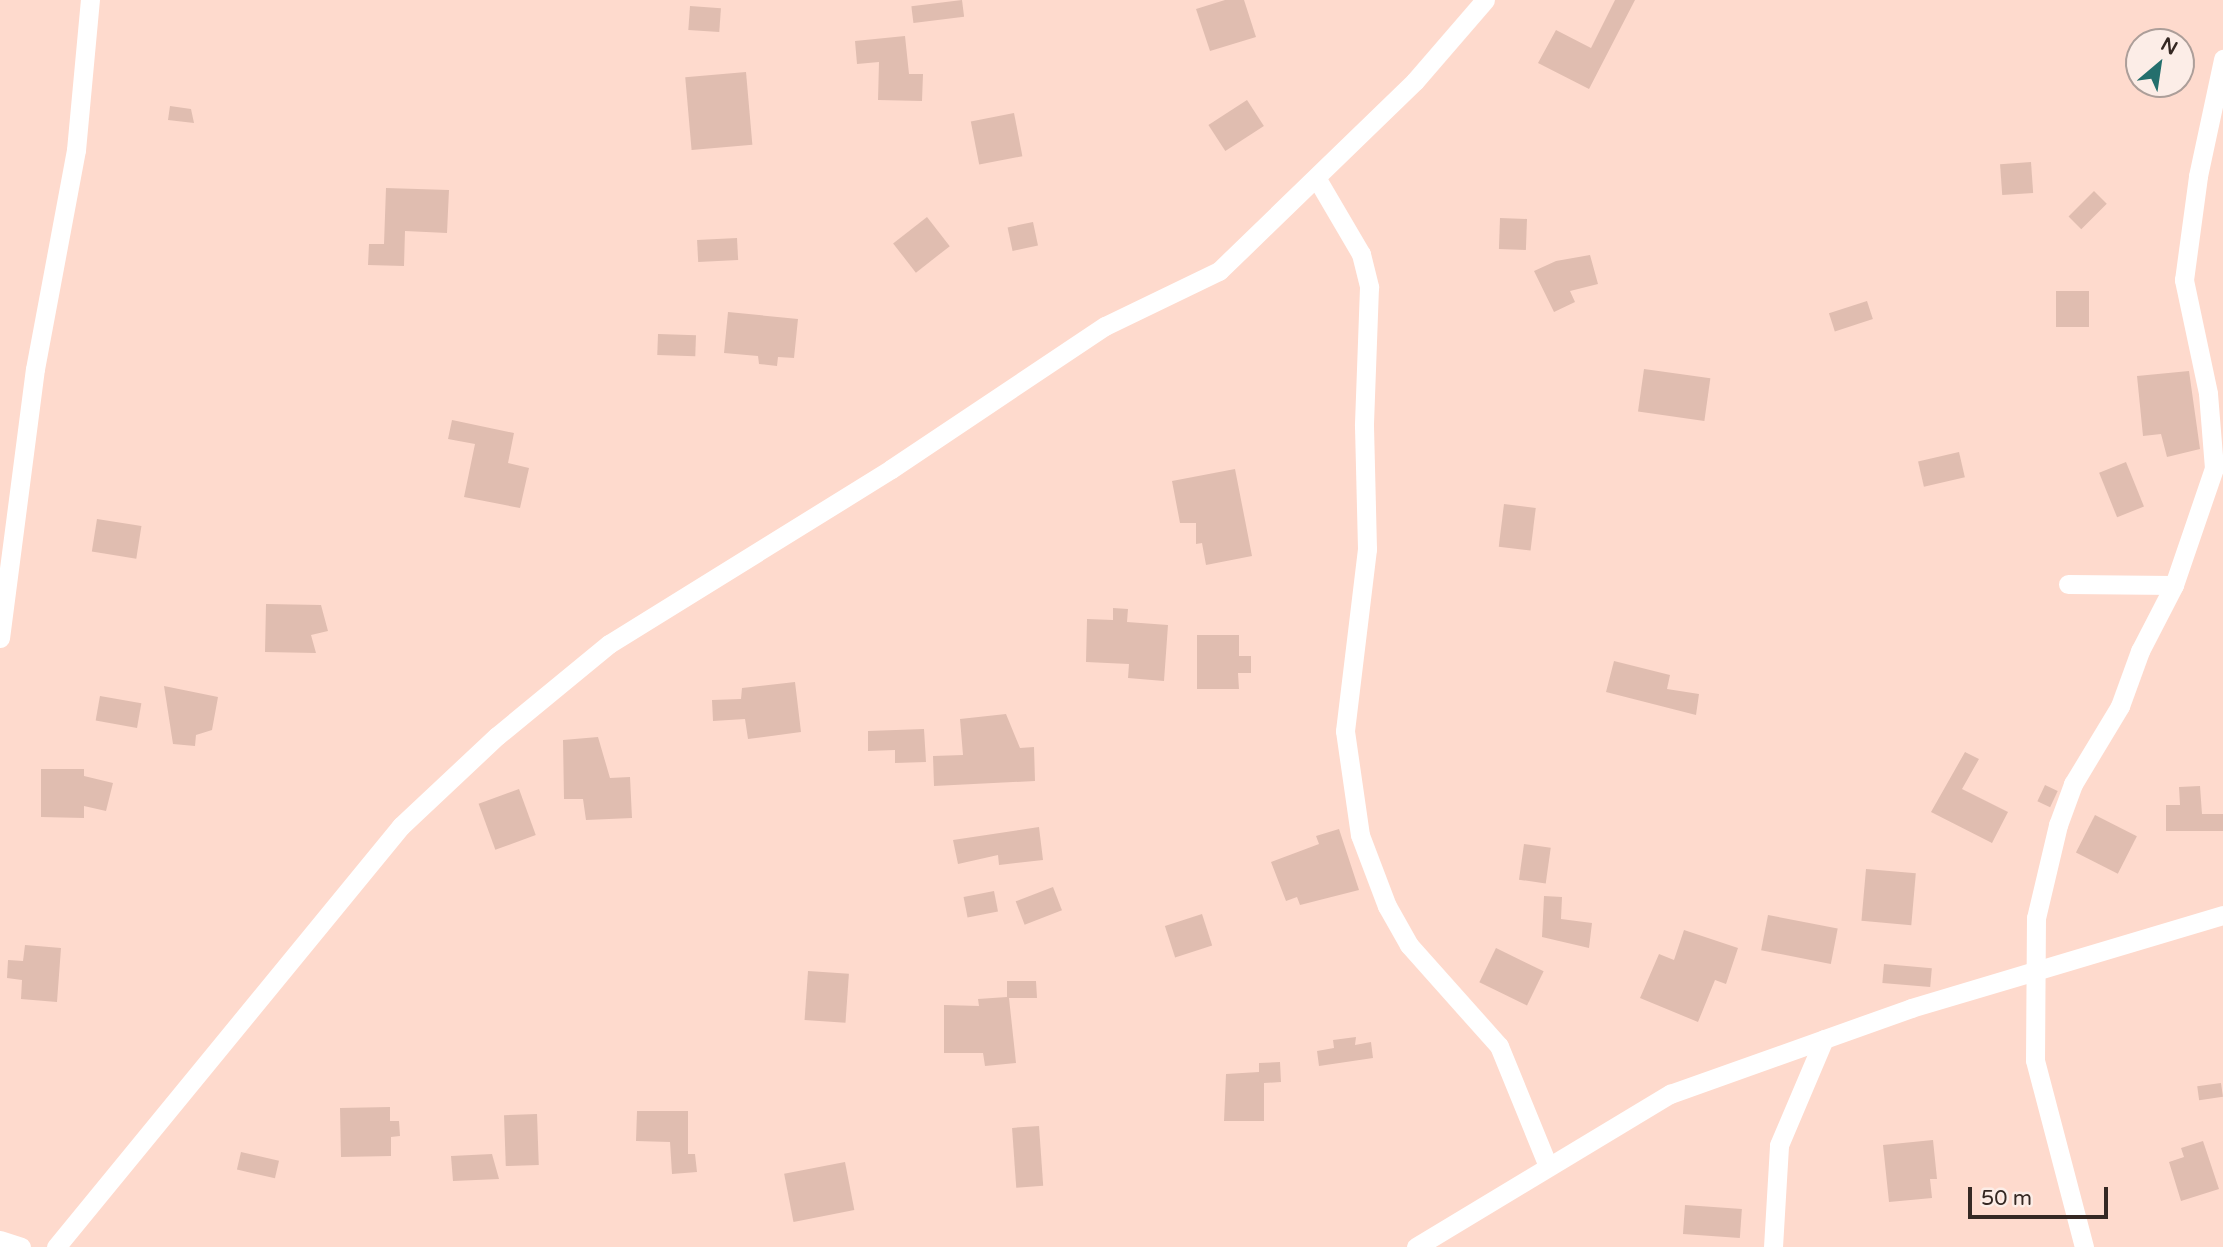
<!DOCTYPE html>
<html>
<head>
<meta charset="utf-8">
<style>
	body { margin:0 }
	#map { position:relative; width:2223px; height:1247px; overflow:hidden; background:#fedacd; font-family:"Varela Round",sans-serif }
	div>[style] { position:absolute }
	.building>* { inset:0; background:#e0bdb0; transform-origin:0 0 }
	.street>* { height:19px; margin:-9.5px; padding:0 9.5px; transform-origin:9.5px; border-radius:9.5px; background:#fff }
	span { translate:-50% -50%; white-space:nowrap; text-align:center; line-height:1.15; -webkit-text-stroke:5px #fcede7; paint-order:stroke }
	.north { position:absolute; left:2125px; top:28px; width:70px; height:70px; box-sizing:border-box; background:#fcede7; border:2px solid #ac9e99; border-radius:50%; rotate:29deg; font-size:19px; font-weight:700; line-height:28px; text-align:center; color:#352823 }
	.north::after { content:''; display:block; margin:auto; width:24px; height:32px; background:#246f6d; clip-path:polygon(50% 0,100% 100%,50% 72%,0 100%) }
	.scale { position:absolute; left:1968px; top:1187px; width:140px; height:32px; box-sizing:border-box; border:4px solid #352823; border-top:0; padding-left:9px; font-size:21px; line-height:24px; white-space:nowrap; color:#352823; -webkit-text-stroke:5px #fcede7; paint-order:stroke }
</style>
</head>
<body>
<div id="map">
	<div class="building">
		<div style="left:962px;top:0;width:17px;height:51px;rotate:83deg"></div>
		<div style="clip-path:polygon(1225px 0,1244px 0,1256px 37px,1210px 51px,1196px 9px)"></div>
		<div style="clip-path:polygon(1615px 0,1635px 0,1589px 89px,1538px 63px,1556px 30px,1591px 48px)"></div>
		<div style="left:690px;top:6px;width:31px;height:24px;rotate:4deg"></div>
		<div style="clip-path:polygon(905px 36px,909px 74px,923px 74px,922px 101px,878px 100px,879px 62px,857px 64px,855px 41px)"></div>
		<div style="left:746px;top:72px;width:73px;height:61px;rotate:85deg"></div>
		<div style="left:1247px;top:100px;width:31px;height:46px;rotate:57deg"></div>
		<div style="clip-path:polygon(170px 106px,191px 109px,194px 123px,168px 120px)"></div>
		<div style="left:1014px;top:113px;width:44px;height:44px;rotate:79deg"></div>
		<div style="left:2031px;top:162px;width:31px;height:31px;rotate:86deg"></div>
		<div style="clip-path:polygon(386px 188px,449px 190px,447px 233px,405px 231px,404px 266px,368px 265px,369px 244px,384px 244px)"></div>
		<div style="left:2094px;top:191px;width:18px;height:36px;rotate:45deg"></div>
		<div style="left:927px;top:217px;width:37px;height:43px;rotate:52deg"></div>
		<div style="left:1500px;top:218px;width:27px;height:31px;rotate:2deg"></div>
		<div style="left:1033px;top:222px;width:24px;height:26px;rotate:78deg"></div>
		<div style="left:737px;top:238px;width:22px;height:40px;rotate:87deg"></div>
		<div style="clip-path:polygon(1590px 255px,1598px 284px,1570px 291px,1575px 302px,1554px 312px,1534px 271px,1556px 261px)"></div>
		<div style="left:2056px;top:291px;width:33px;height:36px"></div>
		<div style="left:1867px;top:301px;width:19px;height:40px;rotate:72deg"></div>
		<div style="clip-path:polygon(728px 312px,798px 319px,794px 358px,778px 357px,777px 366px,759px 364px,758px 356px,724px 353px)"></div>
		<div style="left:658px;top:334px;width:38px;height:21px;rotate:2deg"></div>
		<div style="left:1644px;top:369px;width:67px;height:43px;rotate:8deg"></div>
		<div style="clip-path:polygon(2189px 371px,2200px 449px,2167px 457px,2161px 434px,2143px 436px,2137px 376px)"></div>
		<div style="clip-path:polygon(452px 420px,514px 433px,508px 463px,529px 468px,520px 508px,464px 497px,475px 444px,448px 439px)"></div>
		<div style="left:1959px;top:452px;width:26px;height:42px;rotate:77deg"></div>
		<div style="left:2126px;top:462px;width:48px;height:29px;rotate:68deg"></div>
		<div style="clip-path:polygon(1235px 469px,1252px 556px,1206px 565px,1202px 543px,1196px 544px,1196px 523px,1180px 523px,1172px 481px)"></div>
		<div style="left:1504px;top:504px;width:32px;height:43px;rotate:7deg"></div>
		<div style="left:97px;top:519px;width:45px;height:33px;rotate:9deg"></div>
		<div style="clip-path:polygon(266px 604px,321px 605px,328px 631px,311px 635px,316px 653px,265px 652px)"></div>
		<div style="clip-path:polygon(1113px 608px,1128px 609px,1127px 622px,1168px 625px,1164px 681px,1128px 678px,1129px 664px,1086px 662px,1087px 619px,1113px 620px)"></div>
		<div style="clip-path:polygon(1197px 635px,1239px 635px,1239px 656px,1251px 656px,1251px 673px,1238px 673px,1239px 689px,1197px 689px)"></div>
		<div style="clip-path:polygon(1614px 661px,1670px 675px,1667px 689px,1699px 694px,1696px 715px,1606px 692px)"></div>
		<div style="clip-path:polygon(795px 682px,801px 732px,748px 739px,745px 719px,713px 721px,712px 700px,741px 699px,742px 688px)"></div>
		<div style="clip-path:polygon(164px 686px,218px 697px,212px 730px,196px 735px,195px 746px,173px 744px)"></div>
		<div style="left:100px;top:696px;width:42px;height:25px;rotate:10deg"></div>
		<div style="clip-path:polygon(1006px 714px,1020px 748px,1034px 747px,1035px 781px,934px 786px,933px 756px,963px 755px,960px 719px)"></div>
		<div style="clip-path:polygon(924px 729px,926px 762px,895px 763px,895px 750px,868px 751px,868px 731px)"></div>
		<div style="clip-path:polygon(598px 737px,610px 778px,630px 777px,632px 818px,586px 820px,583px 799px,564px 799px,563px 740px)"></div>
		<div style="clip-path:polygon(1965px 752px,1979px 759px,1962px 789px,2008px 812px,1992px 843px,1931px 812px)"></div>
		<div style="clip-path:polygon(41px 769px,84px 769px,84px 776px,113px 783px,106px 811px,84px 806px,84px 818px,41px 817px)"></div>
		<div style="left:2045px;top:785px;width:14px;height:18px;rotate:25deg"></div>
		<div style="clip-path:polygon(2200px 786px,2202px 814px,2223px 814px,2223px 831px,2166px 831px,2166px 805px,2180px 805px,2179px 787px)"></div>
		<div style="left:519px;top:789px;width:49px;height:43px;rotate:70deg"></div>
		<div style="left:2095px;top:815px;width:47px;height:42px;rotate:27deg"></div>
		<div style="clip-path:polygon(1039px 827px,1043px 860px,999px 865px,998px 855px,958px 864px,953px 840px)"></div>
		<div style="clip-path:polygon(1339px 829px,1359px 890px,1300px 905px,1297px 897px,1286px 901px,1271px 862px,1319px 844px,1316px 836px)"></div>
		<div style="left:1524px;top:844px;width:27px;height:36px;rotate:8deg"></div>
		<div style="left:1866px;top:869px;width:50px;height:52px;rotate:5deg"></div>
		<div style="left:1053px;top:887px;width:25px;height:40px;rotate:69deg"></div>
		<div style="left:994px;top:891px;width:21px;height:31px;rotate:79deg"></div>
		<div style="clip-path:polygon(1544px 896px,1562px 897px,1561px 919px,1592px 923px,1589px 948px,1542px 937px)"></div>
		<div style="left:1202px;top:914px;width:33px;height:39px;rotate:72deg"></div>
		<div style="left:1768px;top:915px;width:71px;height:36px;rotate:11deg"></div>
		<div style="clip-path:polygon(1684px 930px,1738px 948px,1726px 984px,1715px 980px,1698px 1022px,1640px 998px,1659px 954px,1674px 960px)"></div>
		<div style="clip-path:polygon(25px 945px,61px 948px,57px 1002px,21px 999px,22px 980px,7px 978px,8px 960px,23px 961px)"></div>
		<div style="left:1496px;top:948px;width:53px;height:38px;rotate:26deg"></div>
		<div style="left:1884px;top:964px;width:48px;height:19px;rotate:5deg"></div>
		<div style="left:808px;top:971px;width:41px;height:49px;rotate:4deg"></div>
		<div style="clip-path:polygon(1007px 981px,1036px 981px,1037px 998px,1009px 998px,1016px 1063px,985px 1066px,983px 1053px,944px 1053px,944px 1005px,979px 1006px,978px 999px,1007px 997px)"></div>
		<div style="clip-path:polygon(1356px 1037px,1355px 1045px,1371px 1042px,1373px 1058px,1319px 1066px,1317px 1051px,1334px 1048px,1333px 1040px)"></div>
		<div style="clip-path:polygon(1280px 1062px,1281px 1082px,1264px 1083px,1264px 1121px,1224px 1121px,1226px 1074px,1259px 1072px,1259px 1063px)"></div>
		<div style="left:2221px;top:1083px;width:14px;height:24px;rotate:82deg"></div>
		<div style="clip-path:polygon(390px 1107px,390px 1121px,399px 1121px,400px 1136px,391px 1137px,391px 1156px,341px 1157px,340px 1108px)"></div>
		<div style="clip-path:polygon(637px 1111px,688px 1111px,688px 1154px,695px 1154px,697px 1172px,672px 1174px,670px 1142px,636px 1141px)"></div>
		<div style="left:537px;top:1114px;width:51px;height:33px;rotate:88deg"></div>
		<div style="left:1039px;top:1126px;width:60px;height:27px;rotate:86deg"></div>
		<div style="clip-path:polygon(1933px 1140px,1937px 1179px,1930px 1179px,1932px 1198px,1889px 1202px,1883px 1145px)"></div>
		<div style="clip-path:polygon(2203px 1141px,2219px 1189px,2181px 1201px,2169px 1162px,2184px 1157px,2181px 1148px)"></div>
		<div style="left:241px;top:1152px;width:39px;height:18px;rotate:13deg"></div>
		<div style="clip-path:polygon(492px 1154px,499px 1179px,453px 1181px,451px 1156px)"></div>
		<div style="left:845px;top:1162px;width:49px;height:62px;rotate:79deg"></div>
		<div style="left:1685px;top:1205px;width:57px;height:29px;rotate:4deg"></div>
	</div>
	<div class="street">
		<div style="left:1317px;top:179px;width:87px;rotate:59.6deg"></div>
		<div style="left:1361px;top:254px;width:34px;rotate:76deg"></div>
		<div style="left:1369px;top:287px;width:139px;rotate:92.1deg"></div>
		<div style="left:1364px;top:426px;width:123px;rotate:88.6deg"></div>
		<div style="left:1367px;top:549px;width:183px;rotate:96.9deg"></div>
		<div style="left:1345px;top:731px;width:105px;rotate:81.8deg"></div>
		<div style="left:1360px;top:835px;width:76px;rotate:69.2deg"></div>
		<div style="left:1387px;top:906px;width:45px;rotate:60.6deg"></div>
		<div style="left:1409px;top:945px;width:135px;rotate:48.3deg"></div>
		<div style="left:1499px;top:1046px;width:130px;rotate:67.8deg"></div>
		<div style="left:2068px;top:584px;width:106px;rotate:0.5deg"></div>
		<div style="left:0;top:638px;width:271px;rotate:-82.6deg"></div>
		<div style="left:35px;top:369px;width:223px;rotate:-79.4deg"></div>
		<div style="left:76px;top:150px;width:151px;rotate:-84.7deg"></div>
		<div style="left:0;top:1240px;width:22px;rotate:18deg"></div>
		<div style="left:56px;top:1247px;width:544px;rotate:-50.67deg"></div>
		<div style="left:401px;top:826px;width:132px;rotate:-43.2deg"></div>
		<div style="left:497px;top:736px;width:145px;rotate:-39.4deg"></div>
		<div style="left:609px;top:644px;width:332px;rotate:-31.8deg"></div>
		<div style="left:891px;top:469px;width:257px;rotate:-33.8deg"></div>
		<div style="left:1105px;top:326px;width:127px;rotate:-25.8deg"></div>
		<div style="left:1219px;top:271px;width:273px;rotate:-44.1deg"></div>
		<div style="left:1415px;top:81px;width:107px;rotate:-49.2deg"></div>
		<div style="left:1416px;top:1247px;width:297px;rotate:-31.1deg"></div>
		<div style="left:1670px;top:1094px;width:256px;rotate:-19.6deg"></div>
		<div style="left:1911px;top:1008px;width:326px;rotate:-16.6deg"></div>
		<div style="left:1773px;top:1247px;width:102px;rotate:-86.6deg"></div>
		<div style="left:1779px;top:1145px;width:115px;rotate:-67deg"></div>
		<div style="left:2084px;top:1247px;width:193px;rotate:-104.7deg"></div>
		<div style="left:2035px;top:1060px;width:142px;rotate:-89.6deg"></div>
		<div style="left:2036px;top:918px;width:96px;rotate:-76.7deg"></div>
		<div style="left:2058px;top:825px;width:44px;rotate:-69.9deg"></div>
		<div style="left:2073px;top:784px;width:91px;rotate:-58.9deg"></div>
		<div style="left:2120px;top:706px;width:59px;rotate:-70deg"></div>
		<div style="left:2140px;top:651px;width:74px;rotate:-62.7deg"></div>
		<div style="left:2174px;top:585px;width:124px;rotate:-71.1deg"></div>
		<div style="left:2214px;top:468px;width:75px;rotate:-94.6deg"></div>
		<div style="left:2208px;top:393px;width:116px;rotate:-102deg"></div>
		<div style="left:2184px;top:280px;width:105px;rotate:-82.3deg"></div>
		<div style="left:2198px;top:176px;width:120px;rotate:-77.9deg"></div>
	</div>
	<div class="north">N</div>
	<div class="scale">50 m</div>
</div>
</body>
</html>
